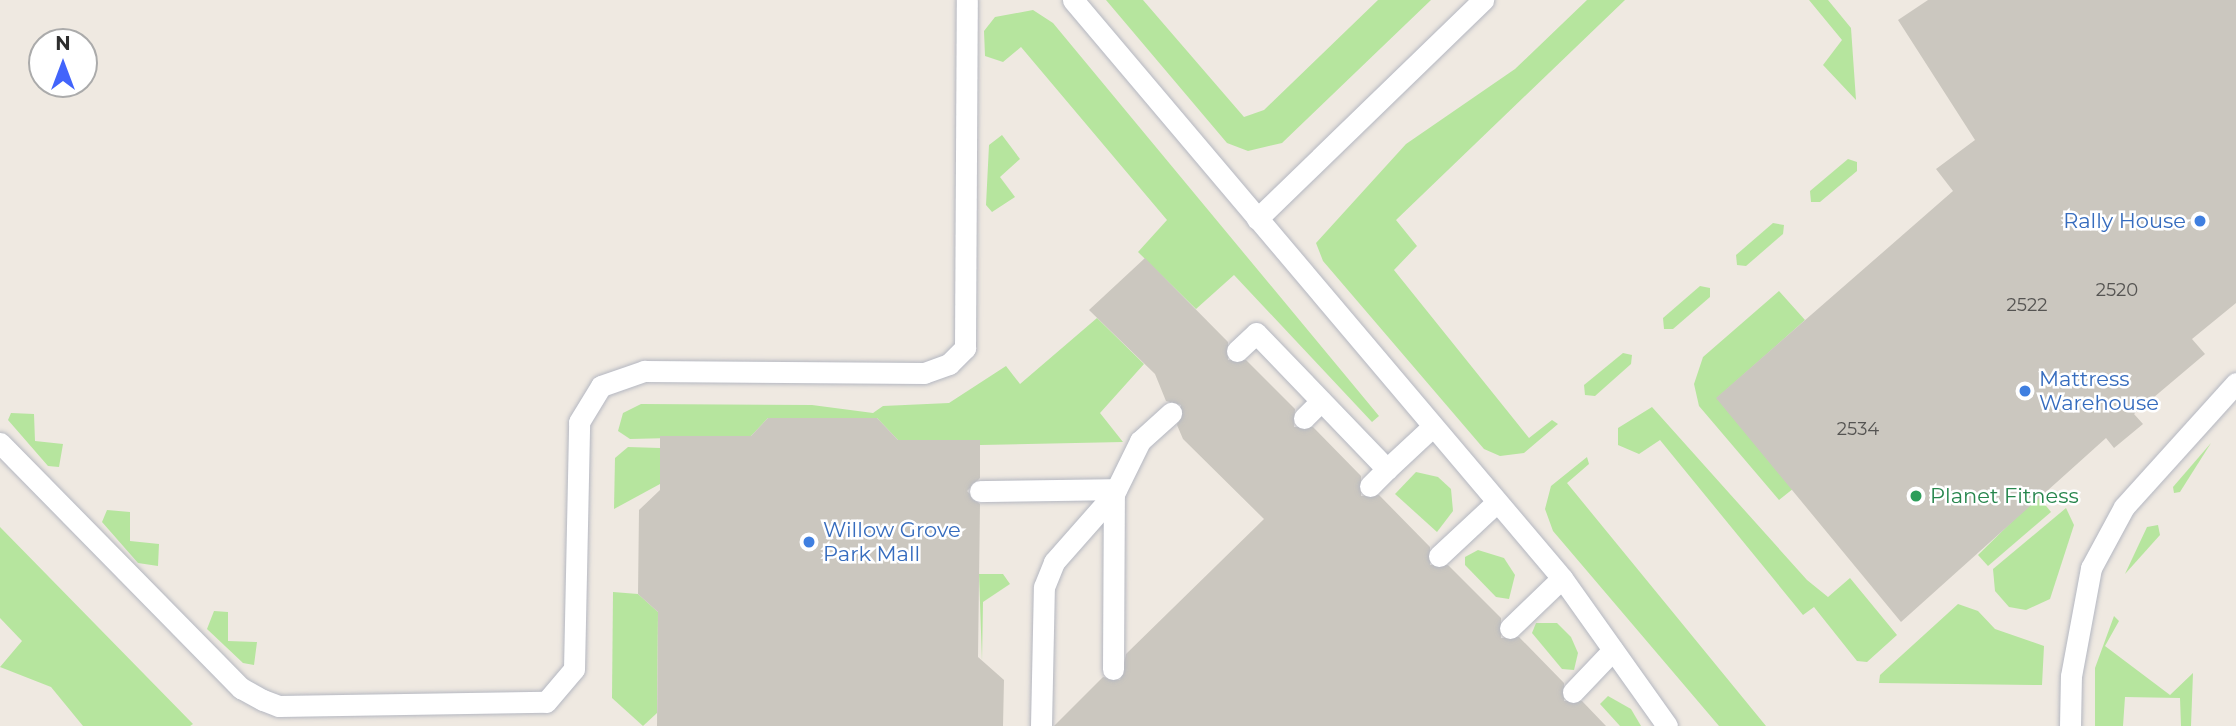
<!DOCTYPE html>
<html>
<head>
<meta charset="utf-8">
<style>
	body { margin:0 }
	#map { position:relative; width:2236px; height:726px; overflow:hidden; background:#efe9e1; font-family:Montserrat,sans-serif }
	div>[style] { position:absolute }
	.green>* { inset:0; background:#b6e59e }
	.building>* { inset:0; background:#cbc7bf }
	.roads { filter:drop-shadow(0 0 2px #b4b7c1) drop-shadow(0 0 2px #b4b7c1) }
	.service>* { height:21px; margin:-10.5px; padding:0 10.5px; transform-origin:10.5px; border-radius:10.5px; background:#fff }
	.dots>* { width:19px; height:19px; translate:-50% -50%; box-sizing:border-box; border:4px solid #fff; border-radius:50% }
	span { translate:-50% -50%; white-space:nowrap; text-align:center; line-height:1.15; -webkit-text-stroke:5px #fff; paint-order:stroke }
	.number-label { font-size:18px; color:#555452 }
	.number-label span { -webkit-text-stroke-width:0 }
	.shop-label { font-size:21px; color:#366cbe }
	.right { translate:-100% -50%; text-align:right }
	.left { translate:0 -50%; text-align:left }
	.leisure-label { font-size:21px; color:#27864d }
	.north { position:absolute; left:28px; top:28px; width:70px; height:70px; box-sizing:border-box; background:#fff; border:2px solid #ababab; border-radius:50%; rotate:0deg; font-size:19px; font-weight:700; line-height:28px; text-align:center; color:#2e2e2e }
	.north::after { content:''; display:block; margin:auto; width:24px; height:32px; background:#4264fb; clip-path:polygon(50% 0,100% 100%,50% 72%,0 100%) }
</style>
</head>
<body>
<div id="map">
	<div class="green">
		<div style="clip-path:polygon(1106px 0,1143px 0,1244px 117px,1264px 110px,1378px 0,1431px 0,1282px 143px,1248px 151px,1227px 143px)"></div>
		<div style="clip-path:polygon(1587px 0,1625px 0,1396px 220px,1417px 246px,1394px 270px,1529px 438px,1552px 420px,1558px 424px,1524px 453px,1500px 456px,1484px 449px,1323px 261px,1316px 243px,1406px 144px,1515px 69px)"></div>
		<div style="clip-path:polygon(1809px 0,1828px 0,1851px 28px,1856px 100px,1823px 65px,1842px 40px)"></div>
		<div style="clip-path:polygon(1033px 10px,1053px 23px,1379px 416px,1372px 422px,1234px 275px,1196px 309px,1138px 252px,1167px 220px,1021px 47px,1003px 62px,985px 56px,984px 31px,995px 17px)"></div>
		<div style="clip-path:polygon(1002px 135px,1020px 159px,1000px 177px,1015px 197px,992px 212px,986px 205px,989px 145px)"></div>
		<div style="clip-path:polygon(1848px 159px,1857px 162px,1857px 171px,1820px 202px,1811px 202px,1810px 191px)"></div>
		<div style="clip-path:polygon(1773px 223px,1784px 225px,1783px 234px,1746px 266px,1737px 265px,1736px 255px)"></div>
		<div style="clip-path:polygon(1700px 286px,1710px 288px,1710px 297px,1673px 329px,1664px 329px,1663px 318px)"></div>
		<div style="clip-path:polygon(1779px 291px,1805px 320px,1717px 398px,1794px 488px,1779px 500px,1699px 406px,1694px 384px,1703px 357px)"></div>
		<div style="clip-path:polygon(1097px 318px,1144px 364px,1100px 413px,1123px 442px,980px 445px,980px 440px,898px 440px,877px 418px,856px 428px,846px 418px,798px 418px,788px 427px,768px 418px,751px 436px,630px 439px,618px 431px,623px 413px,641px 404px,812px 405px,873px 413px,883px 406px,949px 403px,1006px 366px,1020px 384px)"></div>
		<div style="clip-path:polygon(1623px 353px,1632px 355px,1631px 364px,1595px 396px,1585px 395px,1584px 385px)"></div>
		<div style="clip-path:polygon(1652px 407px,1807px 580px,1828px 597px,1850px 578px,1897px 635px,1867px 662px,1857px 661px,1814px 607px,1803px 615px,1660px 440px,1639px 454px,1618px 445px,1618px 428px)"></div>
		<div style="clip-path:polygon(34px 414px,35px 441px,63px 444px,59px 467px,48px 466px,8px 420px,11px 413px)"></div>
		<div style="clip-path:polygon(2211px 443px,2180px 492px,2174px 493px,2173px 487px)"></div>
		<div style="clip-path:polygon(628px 447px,660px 448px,660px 484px,614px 509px,615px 458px)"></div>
		<div style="clip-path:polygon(1587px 457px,1589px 464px,1567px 483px,1766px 726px,1719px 726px,1553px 531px,1545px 509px,1551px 486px)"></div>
		<div style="clip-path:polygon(1416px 472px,1438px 477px,1451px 489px,1453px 511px,1437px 532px,1395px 494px)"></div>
		<div style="clip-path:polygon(2038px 496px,2051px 512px,1988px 566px,1978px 555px)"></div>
		<div style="clip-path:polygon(2066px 508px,2074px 525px,2050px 599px,2026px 610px,2009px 607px,1995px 591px,1993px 569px)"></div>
		<div style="clip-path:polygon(107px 510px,130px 512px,130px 541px,159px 544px,158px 566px,138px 563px,102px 522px)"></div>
		<div style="clip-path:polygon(2158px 525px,2160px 535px,2125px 574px,2147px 527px)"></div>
		<div style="clip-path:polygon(0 527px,193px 724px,190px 726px,83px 726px,51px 687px,0 667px,22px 641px,0 618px)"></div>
		<div style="clip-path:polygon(1478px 550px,1504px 558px,1515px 575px,1509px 599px,1496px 597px,1465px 565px,1465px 557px)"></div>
		<div style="clip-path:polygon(979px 574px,1003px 574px,1010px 584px,983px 602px,982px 661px)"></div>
		<div style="clip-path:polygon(613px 592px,638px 594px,658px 612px,657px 713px,643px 726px,612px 698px)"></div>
		<div style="clip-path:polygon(1958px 604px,1978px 611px,1995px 629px,2044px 646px,2042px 685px,1879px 683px,1880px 675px)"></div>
		<div style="clip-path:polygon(214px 611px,228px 612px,228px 641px,257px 642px,254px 665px,243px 663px,207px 629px)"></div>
		<div style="clip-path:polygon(2114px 616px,2119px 621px,2105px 646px,2170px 695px,2193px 673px,2191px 726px,2181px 726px,2180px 698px,2125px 697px,2123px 726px,2095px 726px,2095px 668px)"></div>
		<div style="clip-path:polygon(1536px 623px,1557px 623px,1571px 637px,1578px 653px,1574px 670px,1562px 669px,1532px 633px)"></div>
		<div style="clip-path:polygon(1608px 696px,1631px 709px,1641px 726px,1620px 726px,1600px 704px)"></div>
	</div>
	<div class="building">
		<div style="clip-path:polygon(1928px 0,2236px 0,2236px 303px,2192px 339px,2205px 354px,2134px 414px,2143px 424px,2114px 448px,2106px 438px,1901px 622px,1716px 398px,1953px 191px,1936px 169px,1975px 140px,1898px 20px)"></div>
		<div style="clip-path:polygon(1145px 258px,1228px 342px,1228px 360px,1246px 360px,1295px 409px,1294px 427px,1313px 427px,1361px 476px,1361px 496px,1379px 495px,1430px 547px,1430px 565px,1448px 565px,1501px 618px,1501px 638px,1519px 637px,1564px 683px,1564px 701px,1582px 701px,1606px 726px,1054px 726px,1103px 677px,1120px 680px,1126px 654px,1264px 519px,1183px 439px,1177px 425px,1181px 405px,1166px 401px,1155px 374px,1089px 310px)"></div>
		<div style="clip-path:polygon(768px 418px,877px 418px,898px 440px,980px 440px,980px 478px,967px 491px,980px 504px,978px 657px,1004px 680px,1003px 726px,657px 726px,658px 612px,638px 594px,639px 510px,660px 490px,660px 436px,751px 436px)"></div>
	</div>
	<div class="roads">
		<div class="service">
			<div style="left:1073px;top:0;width:757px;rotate:49.77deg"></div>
			<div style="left:1562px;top:578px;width:181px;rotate:54.6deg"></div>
			<div style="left:1257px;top:219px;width:315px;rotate:-44.1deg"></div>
			<div style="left:1237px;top:351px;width:26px;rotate:-43deg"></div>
			<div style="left:1256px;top:333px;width:189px;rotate:46.1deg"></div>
			<div style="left:1387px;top:469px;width:60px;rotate:-43deg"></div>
			<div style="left:1304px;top:418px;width:24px;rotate:-45deg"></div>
			<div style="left:0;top:443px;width:344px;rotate:45.5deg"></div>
			<div style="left:241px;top:688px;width:25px;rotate:29deg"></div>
			<div style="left:263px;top:700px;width:17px;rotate:21deg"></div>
			<div style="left:279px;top:706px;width:267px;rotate:-0.9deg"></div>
			<div style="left:546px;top:702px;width:43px;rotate:-49.7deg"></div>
			<div style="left:574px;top:669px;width:247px;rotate:-88.8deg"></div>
			<div style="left:579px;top:422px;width:42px;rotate:-58.6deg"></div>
			<div style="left:601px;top:386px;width:46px;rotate:-19.2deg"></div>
			<div style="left:644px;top:371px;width:280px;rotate:0.4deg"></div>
			<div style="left:924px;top:373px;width:27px;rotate:-20deg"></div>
			<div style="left:949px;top:364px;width:23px;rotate:-45deg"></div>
			<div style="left:965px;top:348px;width:348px;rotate:-89.7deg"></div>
			<div style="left:1370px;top:486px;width:24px;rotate:-45deg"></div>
			<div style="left:980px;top:491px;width:136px;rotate:-0.8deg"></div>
			<div style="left:1439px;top:556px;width:79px;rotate:-43deg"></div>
			<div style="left:1510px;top:628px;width:72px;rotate:-43.9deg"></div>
			<div style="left:1113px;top:669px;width:175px;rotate:-89.7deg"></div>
			<div style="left:1114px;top:494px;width:59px;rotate:-63.9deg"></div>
			<div style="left:1140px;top:441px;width:42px;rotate:-42.1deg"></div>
			<div style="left:1573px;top:692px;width:58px;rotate:-46.4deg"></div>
			<div style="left:1041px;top:726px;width:139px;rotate:-88.8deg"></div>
			<div style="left:1044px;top:587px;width:27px;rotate:-68deg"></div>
			<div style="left:1054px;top:562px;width:91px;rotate:-48.6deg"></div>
			<div style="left:2070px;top:726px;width:50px;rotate:-88.9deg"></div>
			<div style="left:2071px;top:676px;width:110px;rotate:-79.5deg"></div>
			<div style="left:2091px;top:568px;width:69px;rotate:-61.6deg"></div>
			<div style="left:2124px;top:507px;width:167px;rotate:-47.9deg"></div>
		</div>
	</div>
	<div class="dots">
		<div style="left:2200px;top:221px;background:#3f7fe0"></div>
		<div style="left:2025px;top:391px;background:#3f7fe0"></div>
		<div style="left:1916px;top:496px;background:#2e9e5b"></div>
		<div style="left:809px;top:542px;background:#3f7fe0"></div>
	</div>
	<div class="number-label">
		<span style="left:2117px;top:290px">2520</span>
		<span style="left:2027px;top:305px">2522</span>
		<span style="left:1858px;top:429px">2534</span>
	</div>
	<div class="shop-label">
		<span class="right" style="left:2186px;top:221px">Rally House</span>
		<span class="left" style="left:2039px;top:391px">Mattress<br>Warehouse</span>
		<span class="left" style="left:823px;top:542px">Willow Grove<br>Park Mall</span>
	</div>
	<div class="leisure-label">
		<span class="left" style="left:1930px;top:496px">Planet Fitness</span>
	</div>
	<div class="north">N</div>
</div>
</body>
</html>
